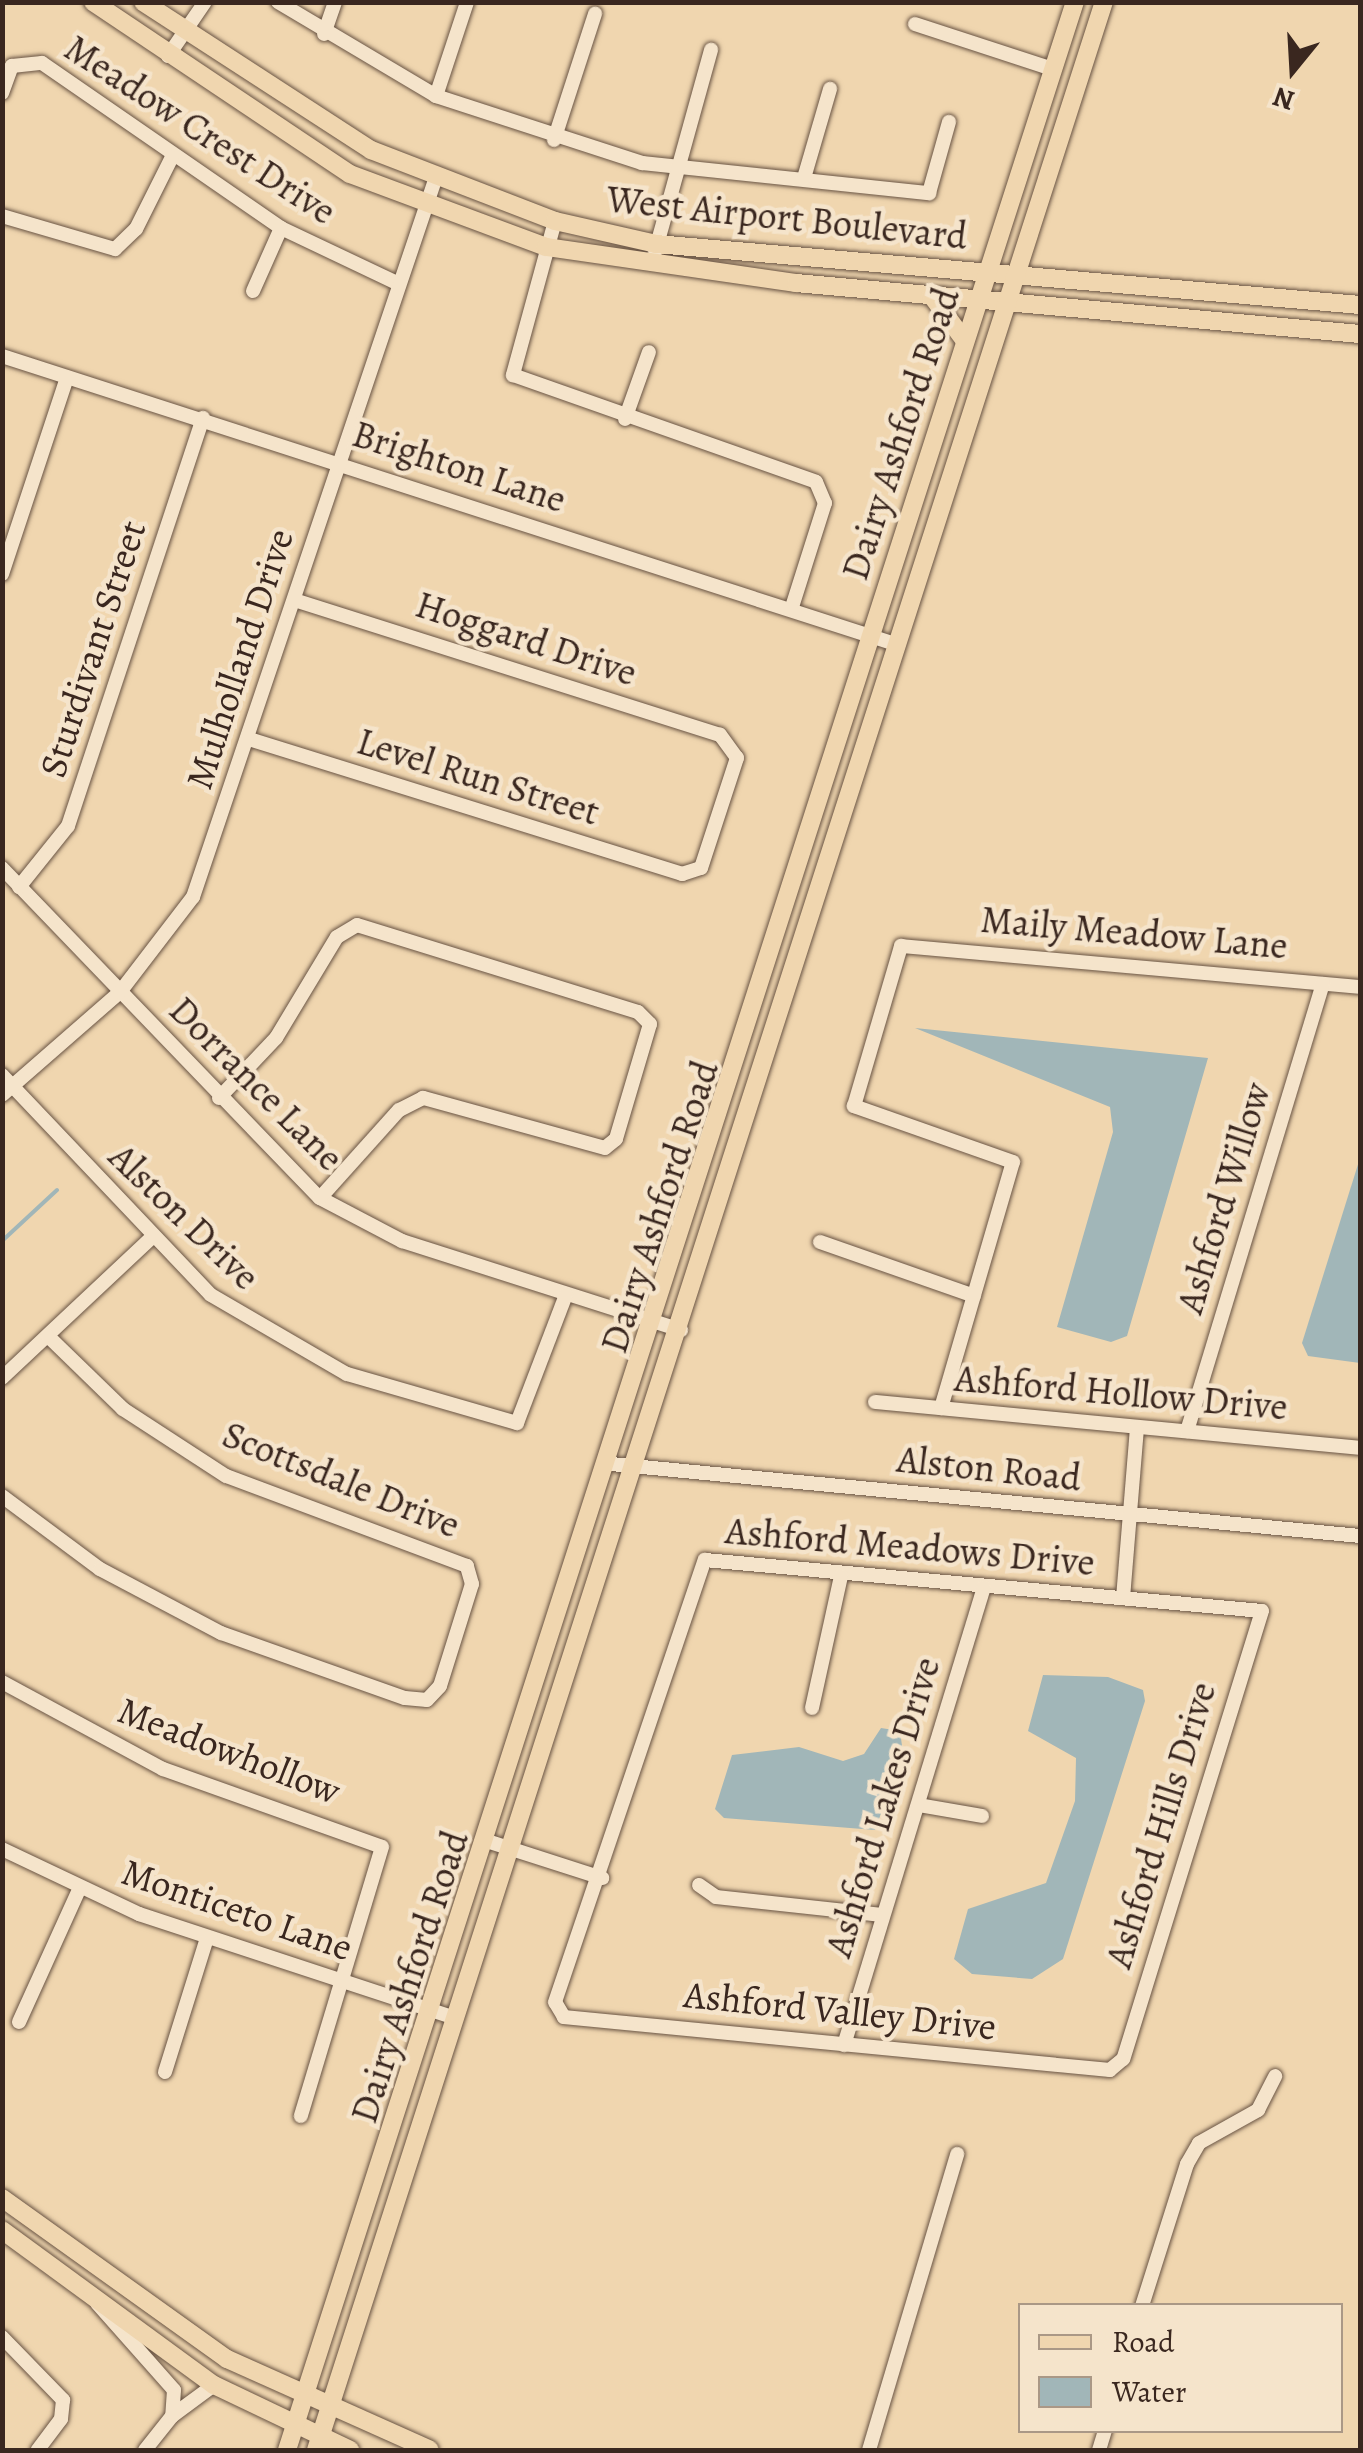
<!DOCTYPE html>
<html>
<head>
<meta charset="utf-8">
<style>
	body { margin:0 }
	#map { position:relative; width:1363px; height:2453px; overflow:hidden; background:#f0d6af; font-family:Alegreya,serif }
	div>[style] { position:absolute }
	.water>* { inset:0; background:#a1b6b8 }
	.stream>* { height:4px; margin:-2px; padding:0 2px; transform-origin:2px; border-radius:2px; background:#a1b6b8 }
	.roads { filter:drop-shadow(0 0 2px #685343) drop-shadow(0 0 2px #685343) }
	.minor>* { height:14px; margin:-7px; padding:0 7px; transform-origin:7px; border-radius:7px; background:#f5e4cb }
	.major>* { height:18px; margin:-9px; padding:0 9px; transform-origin:9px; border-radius:9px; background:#f0d6af }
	span { translate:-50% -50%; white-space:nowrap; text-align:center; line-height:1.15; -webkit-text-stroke:9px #f5e4cb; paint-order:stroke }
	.street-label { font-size:38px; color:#3a271f }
	.frame { position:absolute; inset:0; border:5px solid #3a271f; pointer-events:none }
	.legend { position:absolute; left:1018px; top:2303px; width:325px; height:130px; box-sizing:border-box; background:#f5e4cb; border:2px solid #aa9886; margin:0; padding:12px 18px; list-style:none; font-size:30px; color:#3a271f }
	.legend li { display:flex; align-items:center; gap:20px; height:50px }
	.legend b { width:50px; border:2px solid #aa9886 }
	.north { position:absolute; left:1243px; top:20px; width:100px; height:100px; -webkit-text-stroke:8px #f5e4cb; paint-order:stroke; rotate:198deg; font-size:28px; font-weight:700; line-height:40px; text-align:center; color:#3a271f }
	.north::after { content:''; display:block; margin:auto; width:35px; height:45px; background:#3a271f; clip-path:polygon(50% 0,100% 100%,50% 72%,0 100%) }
</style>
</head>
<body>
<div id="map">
	<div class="water">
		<div style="clip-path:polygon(915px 1028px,1208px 1058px,1127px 1336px,1111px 1342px,1057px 1327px,1113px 1132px,1110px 1107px)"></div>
		<div style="clip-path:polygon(1360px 1158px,1360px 1363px,1308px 1356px,1302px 1343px)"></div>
		<div style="clip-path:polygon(1043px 1675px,1108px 1677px,1143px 1690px,1145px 1701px,1063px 1959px,1032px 1979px,972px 1974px,954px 1959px,968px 1909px,1046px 1883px,1075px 1801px,1076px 1758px,1028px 1731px)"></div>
		<div style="clip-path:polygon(881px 1728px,900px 1731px,903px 1753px,875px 1830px,724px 1818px,715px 1809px,732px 1755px,799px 1747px,843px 1761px,864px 1754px)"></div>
	</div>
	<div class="stream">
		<div style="left:2px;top:1241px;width:75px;rotate:-42.8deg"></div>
	</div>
	<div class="roads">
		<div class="minor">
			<div style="left:278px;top:2px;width:184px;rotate:30.7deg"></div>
			<div style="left:436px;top:96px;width:217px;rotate:18deg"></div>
			<div style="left:642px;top:163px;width:289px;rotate:6deg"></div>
			<div style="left:929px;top:193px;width:74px;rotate:-74.3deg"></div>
			<div style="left:915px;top:24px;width:145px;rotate:18.1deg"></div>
			<div style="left:324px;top:34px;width:34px;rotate:-71deg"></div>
			<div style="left:168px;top:56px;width:65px;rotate:-55.6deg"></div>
			<div style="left:2px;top:93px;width:29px;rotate:-70deg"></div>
			<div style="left:12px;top:66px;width:30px;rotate:-6deg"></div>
			<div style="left:42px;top:63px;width:290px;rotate:34.6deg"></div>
			<div style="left:281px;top:228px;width:128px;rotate:25.4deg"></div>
			<div style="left:436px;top:96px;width:99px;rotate:-71.7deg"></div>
			<div style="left:554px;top:140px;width:133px;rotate:-72deg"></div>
			<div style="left:804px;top:178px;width:93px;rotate:-73.7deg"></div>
			<div style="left:2px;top:216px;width:118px;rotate:16.3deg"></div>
			<div style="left:115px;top:249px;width:29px;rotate:-44deg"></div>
			<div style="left:136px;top:229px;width:80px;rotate:-63.4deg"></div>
			<div style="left:555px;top:221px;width:160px;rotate:105.3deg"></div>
			<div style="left:513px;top:375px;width:321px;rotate:19.4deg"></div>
			<div style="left:816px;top:482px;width:23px;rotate:67deg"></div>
			<div style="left:825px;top:503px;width:112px;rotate:107.6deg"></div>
			<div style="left:655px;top:252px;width:210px;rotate:-74.5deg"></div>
			<div style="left:253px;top:291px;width:69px;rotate:-66deg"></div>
			<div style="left:2px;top:356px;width:938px;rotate:17.87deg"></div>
			<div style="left:625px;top:419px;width:71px;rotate:-70.3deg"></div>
			<div style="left:2px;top:574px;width:207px;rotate:-71.7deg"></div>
			<div style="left:249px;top:739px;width:454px;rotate:17.3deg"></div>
			<div style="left:682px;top:874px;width:20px;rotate:-18deg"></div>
			<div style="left:701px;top:868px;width:116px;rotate:-71.9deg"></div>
			<div style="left:737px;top:758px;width:29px;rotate:-126deg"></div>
			<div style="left:720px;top:735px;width:447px;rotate:-162.4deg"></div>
			<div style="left:2px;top:868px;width:458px;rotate:46.1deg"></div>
			<div style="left:320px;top:1198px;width:93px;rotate:27.7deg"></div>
			<div style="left:402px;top:1241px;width:293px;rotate:17.7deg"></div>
			<div style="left:19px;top:887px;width:78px;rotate:-51.2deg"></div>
			<div style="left:68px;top:826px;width:430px;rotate:-71.7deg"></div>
			<div style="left:2px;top:1075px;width:303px;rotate:46.5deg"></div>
			<div style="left:211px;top:1295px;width:157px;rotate:30.2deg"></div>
			<div style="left:347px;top:1374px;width:177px;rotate:16.1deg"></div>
			<div style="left:517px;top:1423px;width:137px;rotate:-69.1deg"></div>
			<div style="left:2px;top:1095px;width:157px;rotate:-41.1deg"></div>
			<div style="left:120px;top:992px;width:120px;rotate:-52.5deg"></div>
			<div style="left:193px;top:897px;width:757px;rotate:-71.35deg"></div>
			<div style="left:219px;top:1098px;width:83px;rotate:-46.5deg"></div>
			<div style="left:276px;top:1038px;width:118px;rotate:-58.9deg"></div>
			<div style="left:337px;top:937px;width:23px;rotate:-31deg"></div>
			<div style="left:357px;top:925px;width:294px;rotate:17.2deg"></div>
			<div style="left:638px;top:1012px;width:17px;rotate:45deg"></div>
			<div style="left:650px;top:1024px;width:120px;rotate:106.5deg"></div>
			<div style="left:616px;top:1139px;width:14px;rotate:141deg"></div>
			<div style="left:605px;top:1148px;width:189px;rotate:-164.6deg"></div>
			<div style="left:423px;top:1098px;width:27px;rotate:153deg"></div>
			<div style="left:399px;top:1110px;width:118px;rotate:131.9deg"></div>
			<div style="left:820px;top:1242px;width:163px;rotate:19.3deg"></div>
			<div style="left:2px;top:1378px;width:203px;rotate:-43.2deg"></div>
			<div style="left:875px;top:1402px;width:487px;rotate:5.4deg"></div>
			<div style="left:941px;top:1408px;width:256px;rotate:-73.7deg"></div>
			<div style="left:1013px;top:1162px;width:169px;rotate:-160.6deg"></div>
			<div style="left:854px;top:1106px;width:167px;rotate:-73.6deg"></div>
			<div style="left:901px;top:946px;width:461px;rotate:5.1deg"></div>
			<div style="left:1187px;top:1431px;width:467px;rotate:-73.1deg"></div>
			<div style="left:611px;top:1464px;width:752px;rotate:5.49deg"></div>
			<div style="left:2px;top:1496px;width:122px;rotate:36.7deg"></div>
			<div style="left:100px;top:1569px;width:137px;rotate:27.9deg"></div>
			<div style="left:221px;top:1633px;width:195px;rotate:19.5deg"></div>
			<div style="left:405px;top:1698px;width:22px;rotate:5deg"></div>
			<div style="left:427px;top:1700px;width:19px;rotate:-47deg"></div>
			<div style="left:440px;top:1686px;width:107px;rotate:-72.6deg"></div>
			<div style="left:472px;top:1584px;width:19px;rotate:-106deg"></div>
			<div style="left:467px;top:1566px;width:257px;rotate:-159.5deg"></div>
			<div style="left:226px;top:1476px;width:123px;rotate:-147deg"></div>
			<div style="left:123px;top:1409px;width:105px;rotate:-135.8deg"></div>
			<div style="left:705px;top:1560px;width:559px;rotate:5.23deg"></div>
			<div style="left:1262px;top:1611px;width:469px;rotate:107.2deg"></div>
			<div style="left:1123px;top:2059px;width:17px;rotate:140deg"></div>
			<div style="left:1110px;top:2070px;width:549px;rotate:-174.46deg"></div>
			<div style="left:564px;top:2017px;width:17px;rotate:-121deg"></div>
			<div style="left:555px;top:2002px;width:467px;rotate:-71.3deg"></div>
			<div style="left:1123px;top:1598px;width:171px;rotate:-85.3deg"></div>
			<div style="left:2px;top:1682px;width:183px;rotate:28.4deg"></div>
			<div style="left:163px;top:1769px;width:232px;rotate:19.6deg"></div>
			<div style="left:382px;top:1847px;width:281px;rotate:106.8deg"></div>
			<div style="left:812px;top:1708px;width:135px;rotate:-77.6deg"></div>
			<div style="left:919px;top:1805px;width:64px;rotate:9.9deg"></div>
			<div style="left:490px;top:1842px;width:118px;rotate:17.8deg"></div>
			<div style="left:2px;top:1849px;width:152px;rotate:25.4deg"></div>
			<div style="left:139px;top:1914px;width:334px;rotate:18.2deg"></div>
			<div style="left:699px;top:1885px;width:21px;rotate:35deg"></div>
			<div style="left:716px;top:1897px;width:167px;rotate:6.2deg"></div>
			<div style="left:19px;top:2022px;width:145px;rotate:-65.6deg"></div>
			<div style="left:844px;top:2045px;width:479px;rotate:-73deg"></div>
			<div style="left:165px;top:2072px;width:140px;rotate:-72.6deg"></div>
			<div style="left:97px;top:2303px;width:116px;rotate:48.5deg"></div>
			<div style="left:174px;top:2390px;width:26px;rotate:94deg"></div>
			<div style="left:1142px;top:2306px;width:149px;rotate:-72.4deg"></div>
			<div style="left:1187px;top:2164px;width:24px;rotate:-60deg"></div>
			<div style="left:1199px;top:2143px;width:68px;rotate:-29.2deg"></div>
			<div style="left:1258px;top:2110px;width:38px;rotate:-63deg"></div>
			<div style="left:2px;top:2337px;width:88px;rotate:45.9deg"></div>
			<div style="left:63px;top:2400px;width:19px;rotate:96deg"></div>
			<div style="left:61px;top:2419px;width:39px;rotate:127deg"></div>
			<div style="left:145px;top:2450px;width:43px;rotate:-51.5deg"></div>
			<div style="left:172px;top:2416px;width:52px;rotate:-36.4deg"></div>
			<div style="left:869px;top:2450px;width:309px;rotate:-73.4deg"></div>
			<div style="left:1099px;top:2450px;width:21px;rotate:-73deg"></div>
		</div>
		<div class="major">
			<div style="left:93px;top:2px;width:309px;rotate:33.8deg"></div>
			<div style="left:350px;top:174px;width:209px;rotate:20.4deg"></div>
			<div style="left:546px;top:247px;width:253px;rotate:8.2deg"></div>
			<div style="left:796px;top:283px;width:566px;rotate:5.17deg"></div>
			<div style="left:143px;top:2px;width:272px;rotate:33deg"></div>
			<div style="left:371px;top:150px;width:197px;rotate:21.1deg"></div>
			<div style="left:555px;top:221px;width:104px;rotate:12.8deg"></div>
			<div style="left:656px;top:244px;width:707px;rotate:4.95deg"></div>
			<div style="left:931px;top:295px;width:57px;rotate:53.5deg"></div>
			<div style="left:2px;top:2198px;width:277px;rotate:35.6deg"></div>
			<div style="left:227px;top:2359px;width:222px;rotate:24.1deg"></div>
			<div style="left:2px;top:2230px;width:263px;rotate:36.2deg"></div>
			<div style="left:214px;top:2385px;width:151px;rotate:25.5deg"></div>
			<div style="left:287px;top:2450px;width:2572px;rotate:-72.16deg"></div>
			<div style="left:316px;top:2450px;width:2572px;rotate:-72.16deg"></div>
		</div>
	</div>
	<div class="street-label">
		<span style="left:200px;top:130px;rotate:33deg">Meadow Crest Drive</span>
		<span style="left:787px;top:218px;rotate:6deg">West Airport Boulevard</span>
		<span style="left:901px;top:434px;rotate:-72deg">Dairy Ashford Road</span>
		<span style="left:459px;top:467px;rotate:18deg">Brighton Lane</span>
		<span style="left:526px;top:639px;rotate:18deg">Hoggard Drive</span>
		<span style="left:93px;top:649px;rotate:-72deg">Sturdivant Street</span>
		<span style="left:240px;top:659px;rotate:-72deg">Mulholland Drive</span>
		<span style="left:478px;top:777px;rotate:17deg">Level Run Street</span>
		<span style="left:1134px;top:933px;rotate:5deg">Maily Meadow Lane</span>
		<span style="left:256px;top:1084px;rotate:45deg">Dorrance Lane</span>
		<span style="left:1224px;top:1198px;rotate:-73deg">Ashford Willow</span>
		<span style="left:660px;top:1207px;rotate:-72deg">Dairy Ashford Road</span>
		<span style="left:184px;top:1217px;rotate:44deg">Alston Drive</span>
		<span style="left:1121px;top:1393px;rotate:5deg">Ashford Hollow Drive</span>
		<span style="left:989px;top:1469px;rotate:6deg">Alston Road</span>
		<span style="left:341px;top:1480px;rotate:22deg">Scottsdale Drive</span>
		<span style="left:910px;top:1547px;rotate:5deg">Ashford Meadows Drive</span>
		<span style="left:229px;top:1751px;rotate:21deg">Meadowhollow</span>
		<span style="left:883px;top:1807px;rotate:-73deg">Ashford Lakes Drive</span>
		<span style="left:1161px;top:1825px;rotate:-73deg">Ashford Hills Drive</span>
		<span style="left:237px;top:1910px;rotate:19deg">Monticeto Lane</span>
		<span style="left:410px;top:1977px;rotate:-72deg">Dairy Ashford Road</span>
		<span style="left:840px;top:2011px;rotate:6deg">Ashford Valley Drive</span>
	</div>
	<div class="frame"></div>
	<ul class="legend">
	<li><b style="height:12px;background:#f0d6af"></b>Road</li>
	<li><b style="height:28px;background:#a1b6b8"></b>Water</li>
	</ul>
	<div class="north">N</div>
</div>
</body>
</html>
